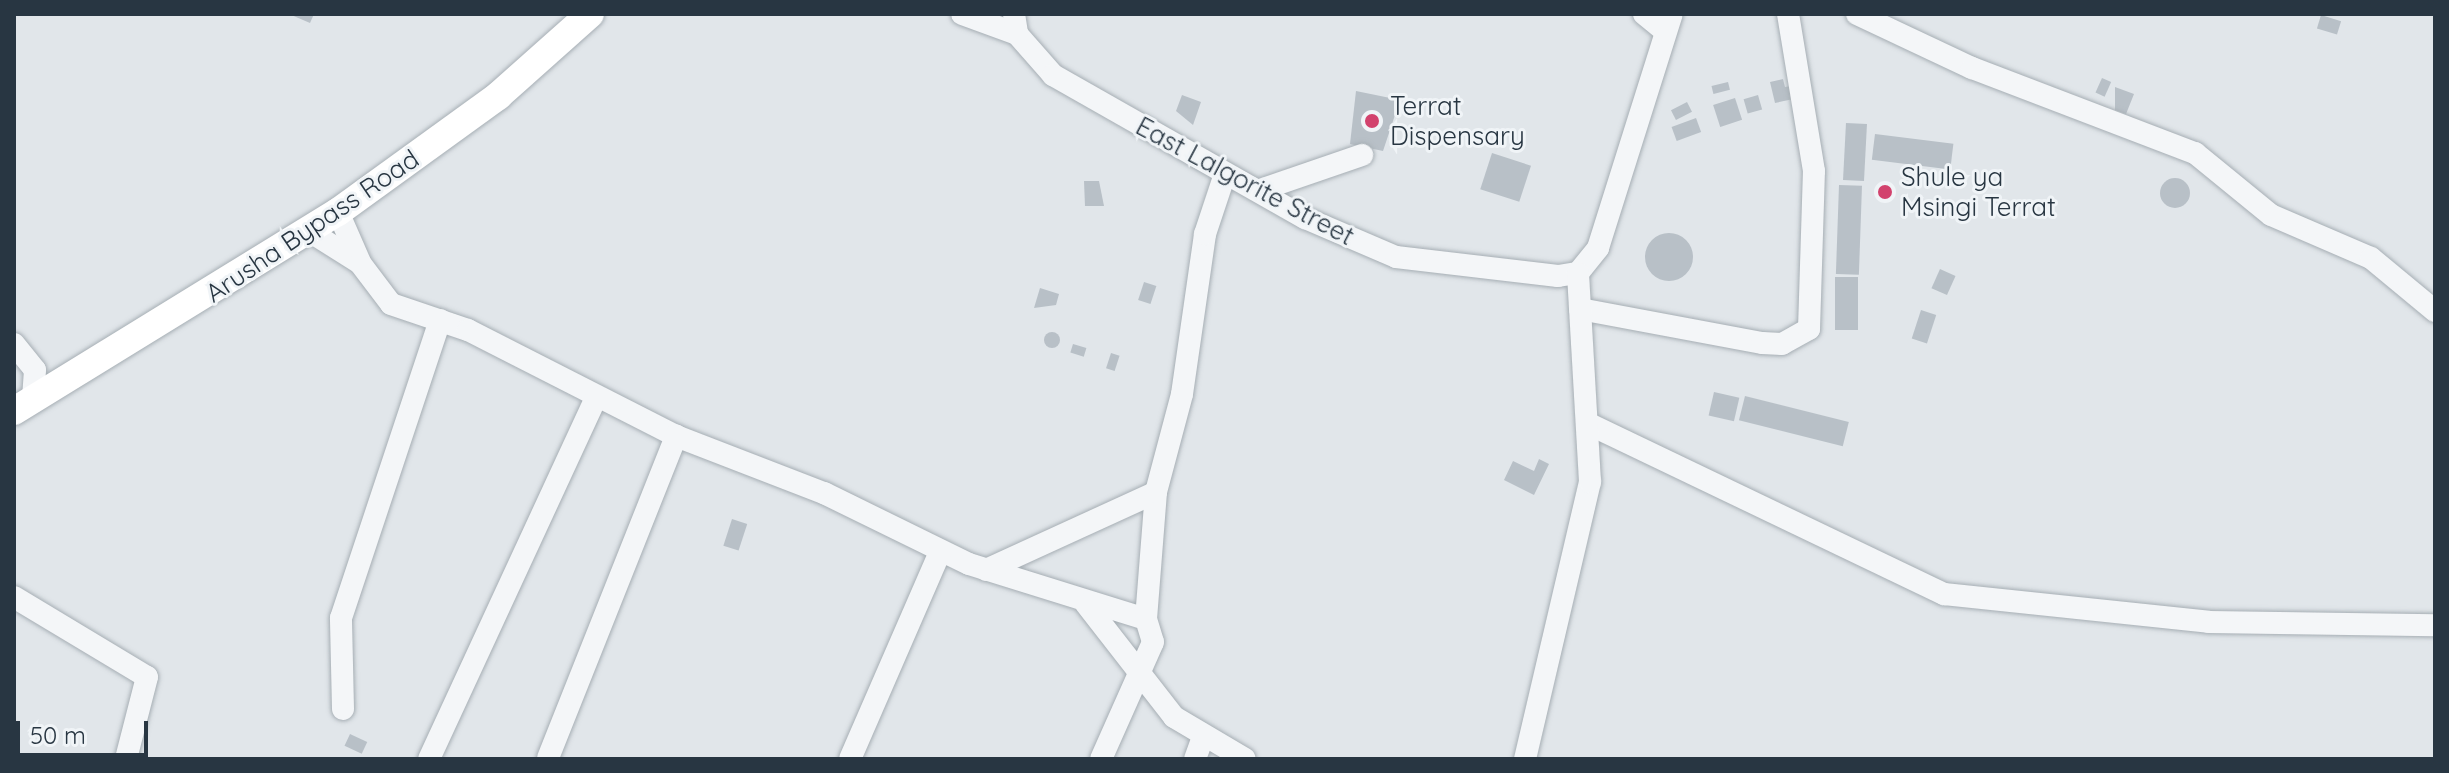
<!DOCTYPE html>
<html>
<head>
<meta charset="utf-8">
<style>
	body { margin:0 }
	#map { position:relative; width:2449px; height:773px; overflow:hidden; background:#e1e6ea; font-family:Quicksand,sans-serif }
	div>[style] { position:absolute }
	.building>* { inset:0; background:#b8c0c7; transform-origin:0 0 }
	.round { border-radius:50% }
	.roads { filter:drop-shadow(0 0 2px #a6aeb4) drop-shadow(0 0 2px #a6aeb4) }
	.minor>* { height:22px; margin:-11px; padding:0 11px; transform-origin:11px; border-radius:11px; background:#f4f6f8 }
	.major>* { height:28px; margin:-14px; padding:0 14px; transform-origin:14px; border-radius:14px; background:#fff }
	.dots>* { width:22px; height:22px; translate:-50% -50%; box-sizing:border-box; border:4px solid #f0f4f7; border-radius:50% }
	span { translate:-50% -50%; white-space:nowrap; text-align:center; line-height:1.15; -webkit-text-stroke:6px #f0f4f7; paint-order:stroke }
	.poi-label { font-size:26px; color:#283642 }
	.left { translate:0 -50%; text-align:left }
	.street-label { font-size:26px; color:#283642 }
	.frame { position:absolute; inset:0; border:16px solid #283642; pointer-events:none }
	.scale { position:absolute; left:16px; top:721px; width:132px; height:36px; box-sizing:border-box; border:4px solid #283642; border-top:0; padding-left:10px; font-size:24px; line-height:28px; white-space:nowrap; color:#283642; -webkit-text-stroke:6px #f0f4f7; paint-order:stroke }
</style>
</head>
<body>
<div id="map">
	<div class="building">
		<div style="clip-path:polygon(289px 14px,314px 14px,310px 23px)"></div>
		<div style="left:2321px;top:15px;width:21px;height:14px;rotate:17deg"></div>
		<div style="left:2102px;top:78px;width:10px;height:16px;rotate:24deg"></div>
		<div style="clip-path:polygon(1783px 79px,1785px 87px,1796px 85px,1798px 98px,1775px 103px,1770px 82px)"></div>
		<div style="left:1728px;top:82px;width:8px;height:17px;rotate:76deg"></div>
		<div style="clip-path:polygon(2115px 87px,2134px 94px,2126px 114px,2115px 110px)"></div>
		<div style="clip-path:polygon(1356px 91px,1400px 100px,1383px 151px,1350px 144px)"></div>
		<div style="clip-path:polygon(1182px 95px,1201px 102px,1193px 125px,1176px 111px)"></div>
		<div style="left:1758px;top:95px;width:15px;height:15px;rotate:74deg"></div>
		<div style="left:1735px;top:98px;width:23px;height:23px;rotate:72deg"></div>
		<div style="left:1687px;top:102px;width:11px;height:18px;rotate:63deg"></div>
		<div style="left:1696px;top:118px;width:15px;height:26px;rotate:70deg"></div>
		<div style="left:1846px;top:123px;width:21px;height:57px;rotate:3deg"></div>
		<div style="left:1875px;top:134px;width:79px;height:26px;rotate:7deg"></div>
		<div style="left:1492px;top:153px;width:41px;height:38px;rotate:18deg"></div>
		<div class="round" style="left:2160px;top:178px;width:30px;height:30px"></div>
		<div style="clip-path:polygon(1084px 181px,1099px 181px,1104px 206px,1085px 206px)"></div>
		<div style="left:1839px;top:185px;width:23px;height:89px;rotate:2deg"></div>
		<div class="round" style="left:1645px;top:233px;width:48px;height:48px"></div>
		<div style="left:1940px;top:269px;width:17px;height:21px;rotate:24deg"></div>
		<div style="left:1835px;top:277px;width:23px;height:53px"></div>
		<div style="left:1144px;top:282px;width:13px;height:19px;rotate:18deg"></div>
		<div style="clip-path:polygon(1040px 288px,1059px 294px,1056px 305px,1034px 308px)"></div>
		<div style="left:1921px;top:310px;width:16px;height:30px;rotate:18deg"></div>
		<div class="round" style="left:1044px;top:332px;width:16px;height:16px"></div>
		<div style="left:1073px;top:344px;width:14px;height:9px;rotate:17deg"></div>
		<div style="left:1111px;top:353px;width:9px;height:16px;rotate:18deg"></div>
		<div style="left:1714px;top:392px;width:26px;height:24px;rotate:13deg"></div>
		<div style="left:1745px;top:396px;width:107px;height:25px;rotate:14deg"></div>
		<div style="clip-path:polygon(1539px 459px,1549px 464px,1534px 495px,1504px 480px,1513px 461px,1534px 471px)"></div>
		<div style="left:732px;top:519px;width:16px;height:28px;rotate:18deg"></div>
		<div style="left:350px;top:734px;width:19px;height:13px;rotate:25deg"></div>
	</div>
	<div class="roads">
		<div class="minor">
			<div style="left:962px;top:14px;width:59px;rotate:20deg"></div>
			<div style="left:1014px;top:14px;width:20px;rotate:81deg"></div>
			<div style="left:1017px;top:34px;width:55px;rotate:48.7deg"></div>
			<div style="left:1053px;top:75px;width:290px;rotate:29.6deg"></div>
			<div style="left:1305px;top:218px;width:99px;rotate:23.2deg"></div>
			<div style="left:1396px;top:257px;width:163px;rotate:6.7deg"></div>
			<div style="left:1558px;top:276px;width:20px;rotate:-9deg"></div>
			<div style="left:1578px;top:273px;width:32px;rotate:-51deg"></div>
			<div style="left:1598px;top:248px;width:245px;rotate:-72.5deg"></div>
			<div style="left:1644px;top:14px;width:26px;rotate:39deg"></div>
			<div style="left:1857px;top:14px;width:127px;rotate:25.2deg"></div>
			<div style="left:1972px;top:68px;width:239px;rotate:20.9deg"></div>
			<div style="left:2195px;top:153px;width:98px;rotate:39.2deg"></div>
			<div style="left:2271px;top:215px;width:109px;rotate:23.3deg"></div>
			<div style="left:2371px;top:258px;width:83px;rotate:39.6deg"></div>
			<div style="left:1260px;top:190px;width:108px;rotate:-18.9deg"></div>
			<div style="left:338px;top:212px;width:55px;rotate:66.3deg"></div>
			<div style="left:309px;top:231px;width:60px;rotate:32.1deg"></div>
			<div style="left:360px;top:263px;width:51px;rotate:52.9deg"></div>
			<div style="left:391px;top:304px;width:81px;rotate:18.7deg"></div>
			<div style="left:468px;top:330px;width:233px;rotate:27deg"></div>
			<div style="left:676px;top:436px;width:159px;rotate:21.1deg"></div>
			<div style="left:824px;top:493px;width:161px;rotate:26.1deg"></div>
			<div style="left:969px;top:564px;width:185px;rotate:17.3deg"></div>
			<div style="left:1580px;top:309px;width:185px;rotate:10.6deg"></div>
			<div style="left:1762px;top:343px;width:20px;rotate:3deg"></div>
			<div style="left:1782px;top:344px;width:31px;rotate:-29deg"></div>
			<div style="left:1809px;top:329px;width:158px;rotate:-88.2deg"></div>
			<div style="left:1814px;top:171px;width:159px;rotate:-99.4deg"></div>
			<div style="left:14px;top:344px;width:33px;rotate:51deg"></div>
			<div style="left:35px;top:370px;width:30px;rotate:94deg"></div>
			<div style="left:1589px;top:424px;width:394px;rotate:25.6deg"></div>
			<div style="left:1944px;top:594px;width:266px;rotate:6deg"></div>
			<div style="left:2209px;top:622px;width:226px;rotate:0.8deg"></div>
			<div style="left:986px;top:570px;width:187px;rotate:-24.6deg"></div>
			<div style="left:14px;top:597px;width:155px;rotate:31deg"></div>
			<div style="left:147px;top:677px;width:85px;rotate:104.4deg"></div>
			<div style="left:1086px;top:604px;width:143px;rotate:52.1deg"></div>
			<div style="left:1174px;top:717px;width:82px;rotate:30.6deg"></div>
			<div style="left:343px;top:709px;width:91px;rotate:-91.3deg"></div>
			<div style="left:341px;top:618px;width:314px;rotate:-71.6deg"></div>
			<div style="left:548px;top:758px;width:347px;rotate:-68.3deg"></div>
			<div style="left:429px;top:759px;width:399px;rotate:-65.2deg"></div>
			<div style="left:850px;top:759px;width:226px;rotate:-66.5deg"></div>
			<div style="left:1101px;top:759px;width:128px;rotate:-66deg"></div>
			<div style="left:1153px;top:642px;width:24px;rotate:-107deg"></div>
			<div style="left:1146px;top:619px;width:127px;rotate:-85.5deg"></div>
			<div style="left:1156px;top:492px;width:101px;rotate:-75.1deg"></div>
			<div style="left:1182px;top:394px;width:162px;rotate:-81.8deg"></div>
			<div style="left:1205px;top:234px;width:63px;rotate:-71.6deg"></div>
			<div style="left:1195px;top:759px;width:23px;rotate:-70deg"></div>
			<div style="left:1525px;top:759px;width:285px;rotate:-76.8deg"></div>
			<div style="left:1590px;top:482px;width:209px;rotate:-93.3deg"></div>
		</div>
		<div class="major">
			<div style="left:14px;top:411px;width:380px;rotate:-31.6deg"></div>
			<div style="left:338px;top:212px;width:198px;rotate:-35.9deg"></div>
			<div style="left:498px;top:96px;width:123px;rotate:-41.7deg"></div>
		</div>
	</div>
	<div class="dots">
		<div style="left:1372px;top:121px;background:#d2426d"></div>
		<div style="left:1885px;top:192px;background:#d2426d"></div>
	</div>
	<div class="poi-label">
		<span class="left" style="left:1390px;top:121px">Terrat<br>Dispensary</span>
		<span class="left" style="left:1901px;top:192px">Shule ya<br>Msingi Terrat</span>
	</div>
	<div class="street-label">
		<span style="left:1245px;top:181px;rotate:28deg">East Lalgorite Street</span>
		<span style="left:312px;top:226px;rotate:-34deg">Arusha Bypass Road</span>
	</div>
	<div class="frame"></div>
	<div class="scale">50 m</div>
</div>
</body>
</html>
